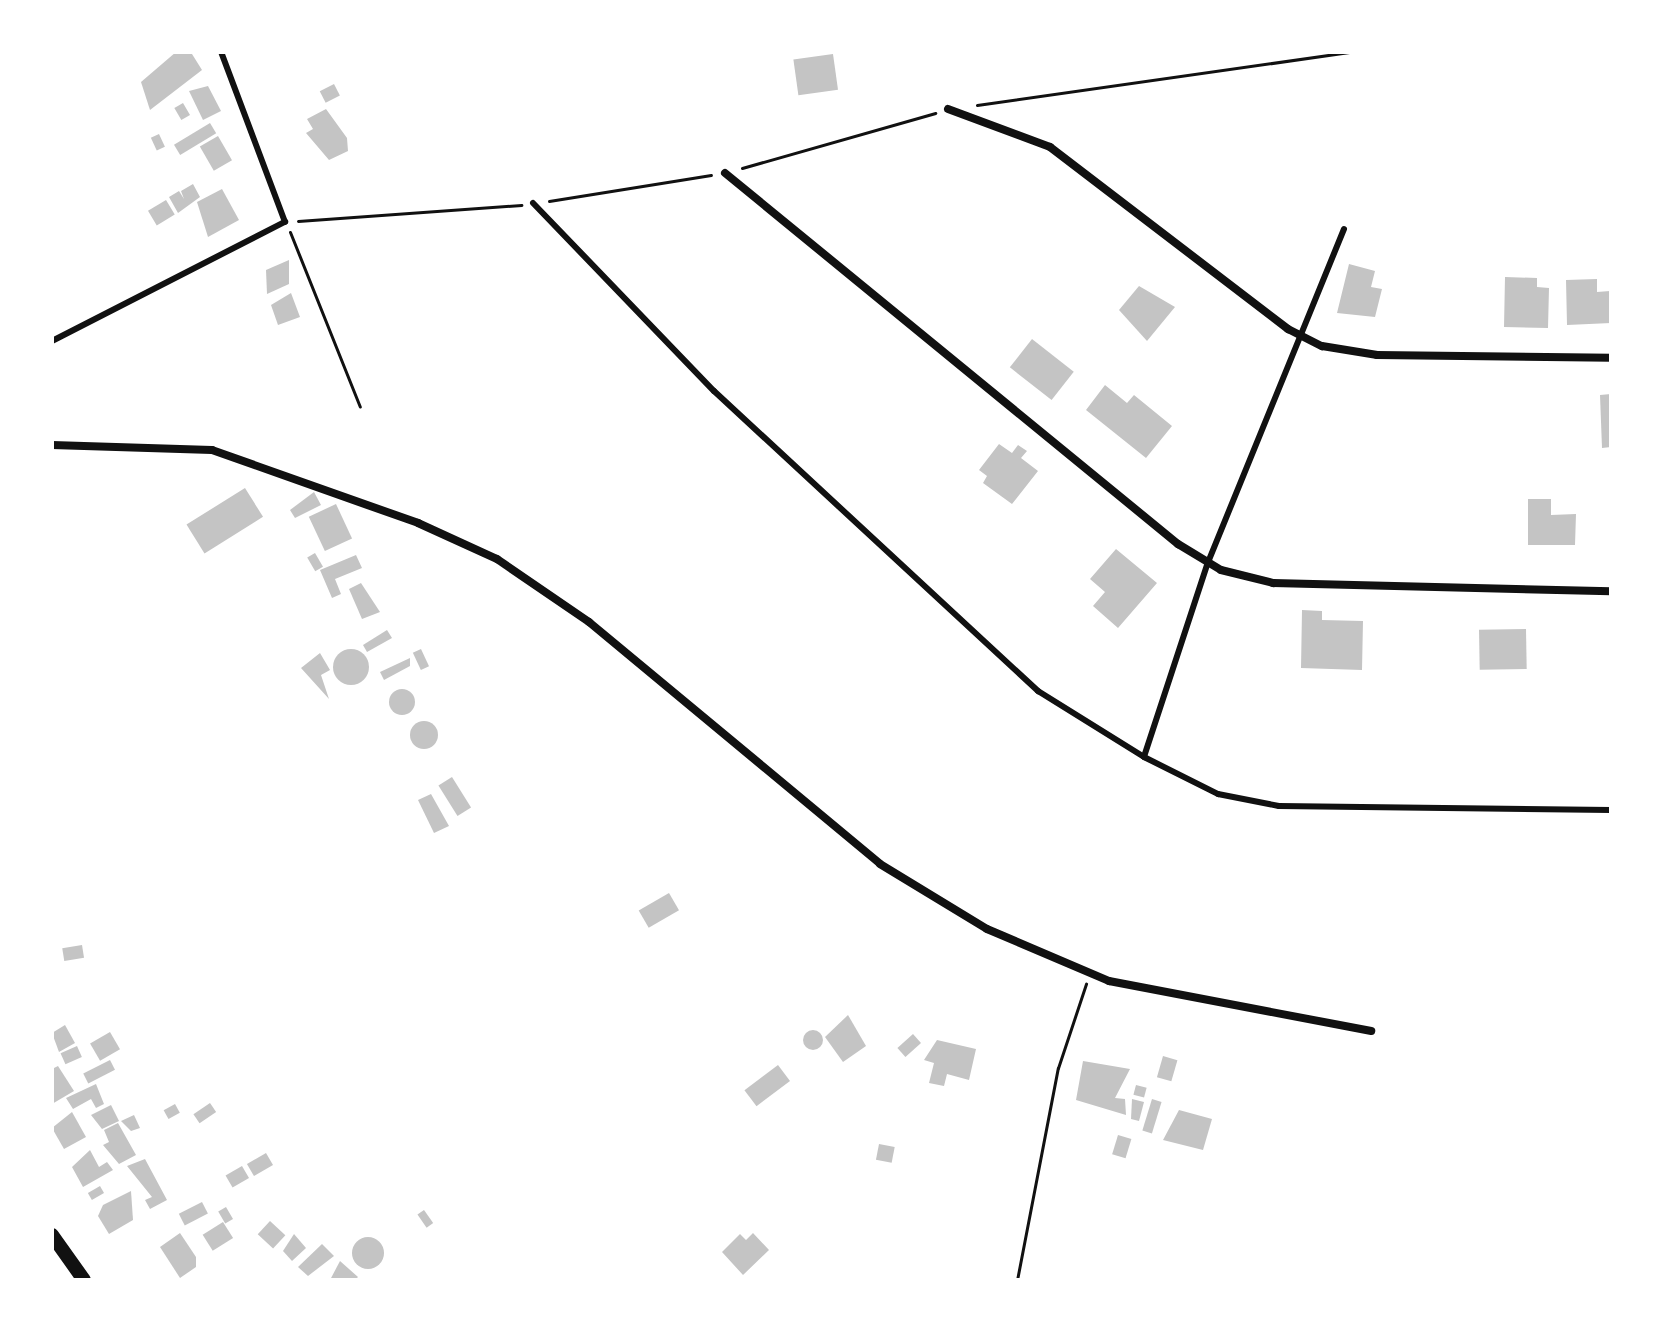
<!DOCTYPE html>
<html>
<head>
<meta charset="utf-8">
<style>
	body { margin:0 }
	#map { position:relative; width:1663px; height:1332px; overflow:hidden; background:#fff; font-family:Bitter,serif }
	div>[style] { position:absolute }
	.building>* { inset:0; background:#c4c4c4; transform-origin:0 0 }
	.round { border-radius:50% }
	.path>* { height:3px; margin:-1.5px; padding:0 1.5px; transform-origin:1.5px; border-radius:1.5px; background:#111 }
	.service>* { height:6px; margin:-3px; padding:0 3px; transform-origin:3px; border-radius:3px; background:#111 }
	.minor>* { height:8px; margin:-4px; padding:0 4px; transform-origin:4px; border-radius:4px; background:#111 }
	.tertiary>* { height:14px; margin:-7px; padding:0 7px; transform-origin:7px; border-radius:7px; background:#111 }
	span { translate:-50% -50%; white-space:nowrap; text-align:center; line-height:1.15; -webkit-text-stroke:6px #fff; paint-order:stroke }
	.frame { position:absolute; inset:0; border:54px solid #fff; pointer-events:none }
</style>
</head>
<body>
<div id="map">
	<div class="building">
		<div style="clip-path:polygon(176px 52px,192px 54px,202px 70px,150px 110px,141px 82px)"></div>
		<div style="left:833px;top:54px;width:36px;height:40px;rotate:82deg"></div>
		<div style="left:334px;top:84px;width:13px;height:16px;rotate:63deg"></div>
		<div style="clip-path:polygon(208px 86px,221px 111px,203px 120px,189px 91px)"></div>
		<div style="left:183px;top:103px;width:14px;height:10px;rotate:60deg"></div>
		<div style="clip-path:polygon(326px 109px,347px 138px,348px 151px,329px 160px,306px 133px,313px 129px,307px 119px)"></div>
		<div style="left:210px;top:123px;width:12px;height:42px;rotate:59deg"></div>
		<div style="left:159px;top:134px;width:14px;height:9px;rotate:65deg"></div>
		<div style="left:218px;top:136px;width:28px;height:21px;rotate:60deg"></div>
		<div style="clip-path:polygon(193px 184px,200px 197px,178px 213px,169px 197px,179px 191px,184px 199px,181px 191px)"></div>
		<div style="clip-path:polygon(222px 189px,239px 220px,208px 237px,197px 202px)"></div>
		<div style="left:166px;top:200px;width:17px;height:21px;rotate:59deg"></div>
		<div style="clip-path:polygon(289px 260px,289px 284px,267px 294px,266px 270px)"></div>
		<div style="clip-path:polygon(1349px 264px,1375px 271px,1371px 287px,1382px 289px,1375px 317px,1337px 313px)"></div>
		<div style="clip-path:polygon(1505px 277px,1537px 278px,1537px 287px,1549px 288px,1548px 328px,1504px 327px)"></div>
		<div style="clip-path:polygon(1597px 279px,1597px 292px,1610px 291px,1611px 323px,1567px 325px,1566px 280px)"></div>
		<div style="clip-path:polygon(1139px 286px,1175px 307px,1147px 341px,1119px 310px)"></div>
		<div style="clip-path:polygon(291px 293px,300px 317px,278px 325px,271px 305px)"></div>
		<div style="left:1032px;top:339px;width:53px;height:36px;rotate:38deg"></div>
		<div style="clip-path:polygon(1105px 385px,1127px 403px,1134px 395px,1172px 426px,1146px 458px,1086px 410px)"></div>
		<div style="clip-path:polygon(1611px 394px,1611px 447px,1602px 448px,1600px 395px)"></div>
		<div style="clip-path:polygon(999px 444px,1012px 453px,1018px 445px,1027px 451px,1021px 458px,1038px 471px,1012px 504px,983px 483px,987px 476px,979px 470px)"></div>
		<div style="left:245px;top:488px;width:34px;height:69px;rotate:58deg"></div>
		<div style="clip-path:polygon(314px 492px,321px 505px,295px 518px,290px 510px)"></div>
		<div style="clip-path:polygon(1528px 499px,1551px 499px,1551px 515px,1576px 514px,1575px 545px,1528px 545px)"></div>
		<div style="left:336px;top:504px;width:38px;height:30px;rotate:65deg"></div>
		<div style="clip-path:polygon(1116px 549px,1157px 583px,1118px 628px,1093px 606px,1105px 592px,1090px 579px)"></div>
		<div style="left:315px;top:553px;width:16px;height:9px;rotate:60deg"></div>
		<div style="clip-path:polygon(356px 555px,362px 568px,335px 579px,341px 594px,332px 598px,320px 570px)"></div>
		<div style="clip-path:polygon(361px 583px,380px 612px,362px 619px,349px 589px)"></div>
		<div style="clip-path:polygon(1302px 610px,1322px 611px,1322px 620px,1363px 621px,1362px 670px,1301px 668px)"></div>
		<div style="left:1526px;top:629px;width:40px;height:47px;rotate:89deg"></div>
		<div style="clip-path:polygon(387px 630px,392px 638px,367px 652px,363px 645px)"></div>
		<div class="round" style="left:333px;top:649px;width:36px;height:36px"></div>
		<div style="left:421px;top:649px;width:19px;height:9px;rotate:65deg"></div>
		<div style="clip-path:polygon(320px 653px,330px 670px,321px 675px,329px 699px,301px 668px)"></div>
		<div style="clip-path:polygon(410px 658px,410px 666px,384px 680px,380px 672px)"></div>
		<div class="round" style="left:389px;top:689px;width:26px;height:26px"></div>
		<div class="round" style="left:410px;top:721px;width:28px;height:28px"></div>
		<div style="left:452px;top:777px;width:36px;height:16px;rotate:58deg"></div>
		<div style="clip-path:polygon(431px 794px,449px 826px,434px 833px,418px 800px)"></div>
		<div style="left:669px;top:893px;width:20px;height:35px;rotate:60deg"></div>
		<div style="left:82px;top:945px;width:13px;height:20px;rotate:81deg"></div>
		<div style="clip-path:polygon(848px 1015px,866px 1046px,843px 1062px,825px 1037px)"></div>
		<div style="clip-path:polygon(65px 1025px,75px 1043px,59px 1052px,52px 1033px)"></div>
		<div class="round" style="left:803px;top:1030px;width:20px;height:20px"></div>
		<div style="left:110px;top:1032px;width:20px;height:23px;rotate:60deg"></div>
		<div style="left:913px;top:1034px;width:12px;height:21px;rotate:48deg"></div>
		<div style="clip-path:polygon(937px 1040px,976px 1049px,969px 1080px,947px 1074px,944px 1086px,929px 1083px,934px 1063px,924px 1060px)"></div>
		<div style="left:77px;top:1046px;width:12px;height:18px;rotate:66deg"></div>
		<div style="left:1163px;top:1056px;width:15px;height:22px;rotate:16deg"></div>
		<div style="left:110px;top:1060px;width:11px;height:30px;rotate:63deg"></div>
		<div style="clip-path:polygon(1083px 1061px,1130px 1069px,1115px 1098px,1125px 1099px,1126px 1115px,1076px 1100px)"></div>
		<div style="left:778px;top:1065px;width:20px;height:42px;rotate:53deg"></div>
		<div style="clip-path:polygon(58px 1066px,74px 1091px,52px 1104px,52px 1069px)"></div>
		<div style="clip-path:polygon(96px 1084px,104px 1104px,96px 1108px,91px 1099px,73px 1109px,66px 1098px)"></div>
		<div style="left:1136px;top:1085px;width:11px;height:10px;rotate:15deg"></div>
		<div style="clip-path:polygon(1132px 1099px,1144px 1102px,1139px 1121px,1131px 1119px)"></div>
		<div style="left:1152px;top:1099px;width:10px;height:33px;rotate:17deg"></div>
		<div style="left:210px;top:1103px;width:11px;height:20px;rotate:56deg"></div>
		<div style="left:175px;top:1104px;width:10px;height:13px;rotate:61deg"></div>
		<div style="clip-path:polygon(111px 1105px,119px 1121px,102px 1129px,91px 1115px)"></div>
		<div style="clip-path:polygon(1179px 1110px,1212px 1119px,1203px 1150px,1163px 1140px)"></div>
		<div style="clip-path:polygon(72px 1112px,86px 1137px,64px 1149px,52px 1128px)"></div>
		<div style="clip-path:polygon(134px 1115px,140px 1128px,131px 1131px,121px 1121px)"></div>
		<div style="clip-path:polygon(118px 1123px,136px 1155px,119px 1164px,103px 1145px,109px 1142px,104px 1130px)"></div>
		<div style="left:1118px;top:1135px;width:14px;height:20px;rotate:17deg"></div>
		<div style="left:879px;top:1144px;width:16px;height:16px;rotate:11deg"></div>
		<div style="clip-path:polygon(90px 1150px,99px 1167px,107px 1162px,113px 1170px,83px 1187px,72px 1167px)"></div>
		<div style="left:266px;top:1153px;width:14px;height:22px;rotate:60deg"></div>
		<div style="clip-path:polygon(145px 1159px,167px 1200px,150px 1209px,145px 1200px,152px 1197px,127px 1166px)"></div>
		<div style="left:242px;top:1166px;width:14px;height:19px;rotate:60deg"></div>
		<div style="left:100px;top:1186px;width:8px;height:14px;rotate:60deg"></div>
		<div style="clip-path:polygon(131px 1191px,133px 1220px,109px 1234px,98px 1216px,103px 1205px)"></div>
		<div style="left:202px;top:1202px;width:13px;height:26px;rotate:63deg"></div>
		<div style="left:226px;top:1207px;width:14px;height:9px;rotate:60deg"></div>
		<div style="left:424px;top:1210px;width:16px;height:8px;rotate:55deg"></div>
		<div style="left:270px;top:1221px;width:21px;height:18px;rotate:43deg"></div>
		<div style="left:223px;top:1222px;width:19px;height:24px;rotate:58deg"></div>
		<div style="clip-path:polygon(180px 1233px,196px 1257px,196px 1267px,180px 1278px,160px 1247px)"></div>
		<div style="clip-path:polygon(753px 1233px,769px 1250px,743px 1275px,722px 1252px,740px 1234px,746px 1240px)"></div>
		<div style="clip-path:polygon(294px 1234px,306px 1248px,292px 1261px,283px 1251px)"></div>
		<div class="round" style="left:352px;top:1237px;width:32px;height:32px"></div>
		<div style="clip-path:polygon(322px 1244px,334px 1256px,308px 1276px,298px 1267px)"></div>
		<div style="clip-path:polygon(340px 1261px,358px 1277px,355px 1280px,330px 1280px)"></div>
	</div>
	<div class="path">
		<div style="left:977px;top:105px;width:376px;rotate:-8.1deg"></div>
		<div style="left:742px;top:168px;width:201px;rotate:-15.9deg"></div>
		<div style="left:549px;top:201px;width:164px;rotate:-9.1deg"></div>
		<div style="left:298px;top:221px;width:224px;rotate:-4.1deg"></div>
		<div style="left:290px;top:232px;width:188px;rotate:68.2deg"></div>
		<div style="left:1017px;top:1280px;width:216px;rotate:-79.1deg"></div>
		<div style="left:1058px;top:1068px;width:89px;rotate:-71.6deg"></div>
	</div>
	<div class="service">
		<div style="left:533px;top:203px;width:261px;rotate:46.1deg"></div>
		<div style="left:714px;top:391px;width:442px;rotate:42.8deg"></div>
		<div style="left:1038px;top:691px;width:125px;rotate:31.9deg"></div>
		<div style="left:1344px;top:229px;width:360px;rotate:112.2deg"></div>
		<div style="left:1208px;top:562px;width:205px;rotate:108.2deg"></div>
		<div style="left:1144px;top:757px;width:83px;rotate:26.6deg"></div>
		<div style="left:1218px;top:794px;width:62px;rotate:11.1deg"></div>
		<div style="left:1279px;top:806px;width:332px;rotate:0.7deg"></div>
		<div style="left:52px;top:341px;width:262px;rotate:-27.1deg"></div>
		<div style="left:285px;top:222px;width:182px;rotate:-110.6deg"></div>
	</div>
	<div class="minor">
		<div style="left:948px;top:109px;width:109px;rotate:20.4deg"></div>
		<div style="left:1050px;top:147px;width:300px;rotate:37.4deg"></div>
		<div style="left:1288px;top:329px;width:38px;rotate:27deg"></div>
		<div style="left:1322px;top:346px;width:56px;rotate:9.3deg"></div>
		<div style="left:1377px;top:355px;width:234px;rotate:0.7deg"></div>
		<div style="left:725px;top:173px;width:586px;rotate:39.32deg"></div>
		<div style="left:1178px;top:544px;width:50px;rotate:31.2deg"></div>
		<div style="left:1221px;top:570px;width:54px;rotate:14deg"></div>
		<div style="left:1273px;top:583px;width:338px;rotate:1.4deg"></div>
		<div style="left:52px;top:445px;width:160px;rotate:1.8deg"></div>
		<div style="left:212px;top:450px;width:219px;rotate:19.5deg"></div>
		<div style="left:418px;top:523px;width:87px;rotate:24.5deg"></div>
		<div style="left:497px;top:559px;width:112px;rotate:34.4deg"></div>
		<div style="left:589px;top:622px;width:378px;rotate:39.7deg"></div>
		<div style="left:880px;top:864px;width:125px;rotate:31.3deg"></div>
		<div style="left:987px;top:929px;width:133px;rotate:23.1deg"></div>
		<div style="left:1109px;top:981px;width:267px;rotate:10.8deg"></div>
	</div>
	<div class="tertiary">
		<div style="left:52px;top:1235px;width:55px;rotate:54.6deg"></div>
	</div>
	<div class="frame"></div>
</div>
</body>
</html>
